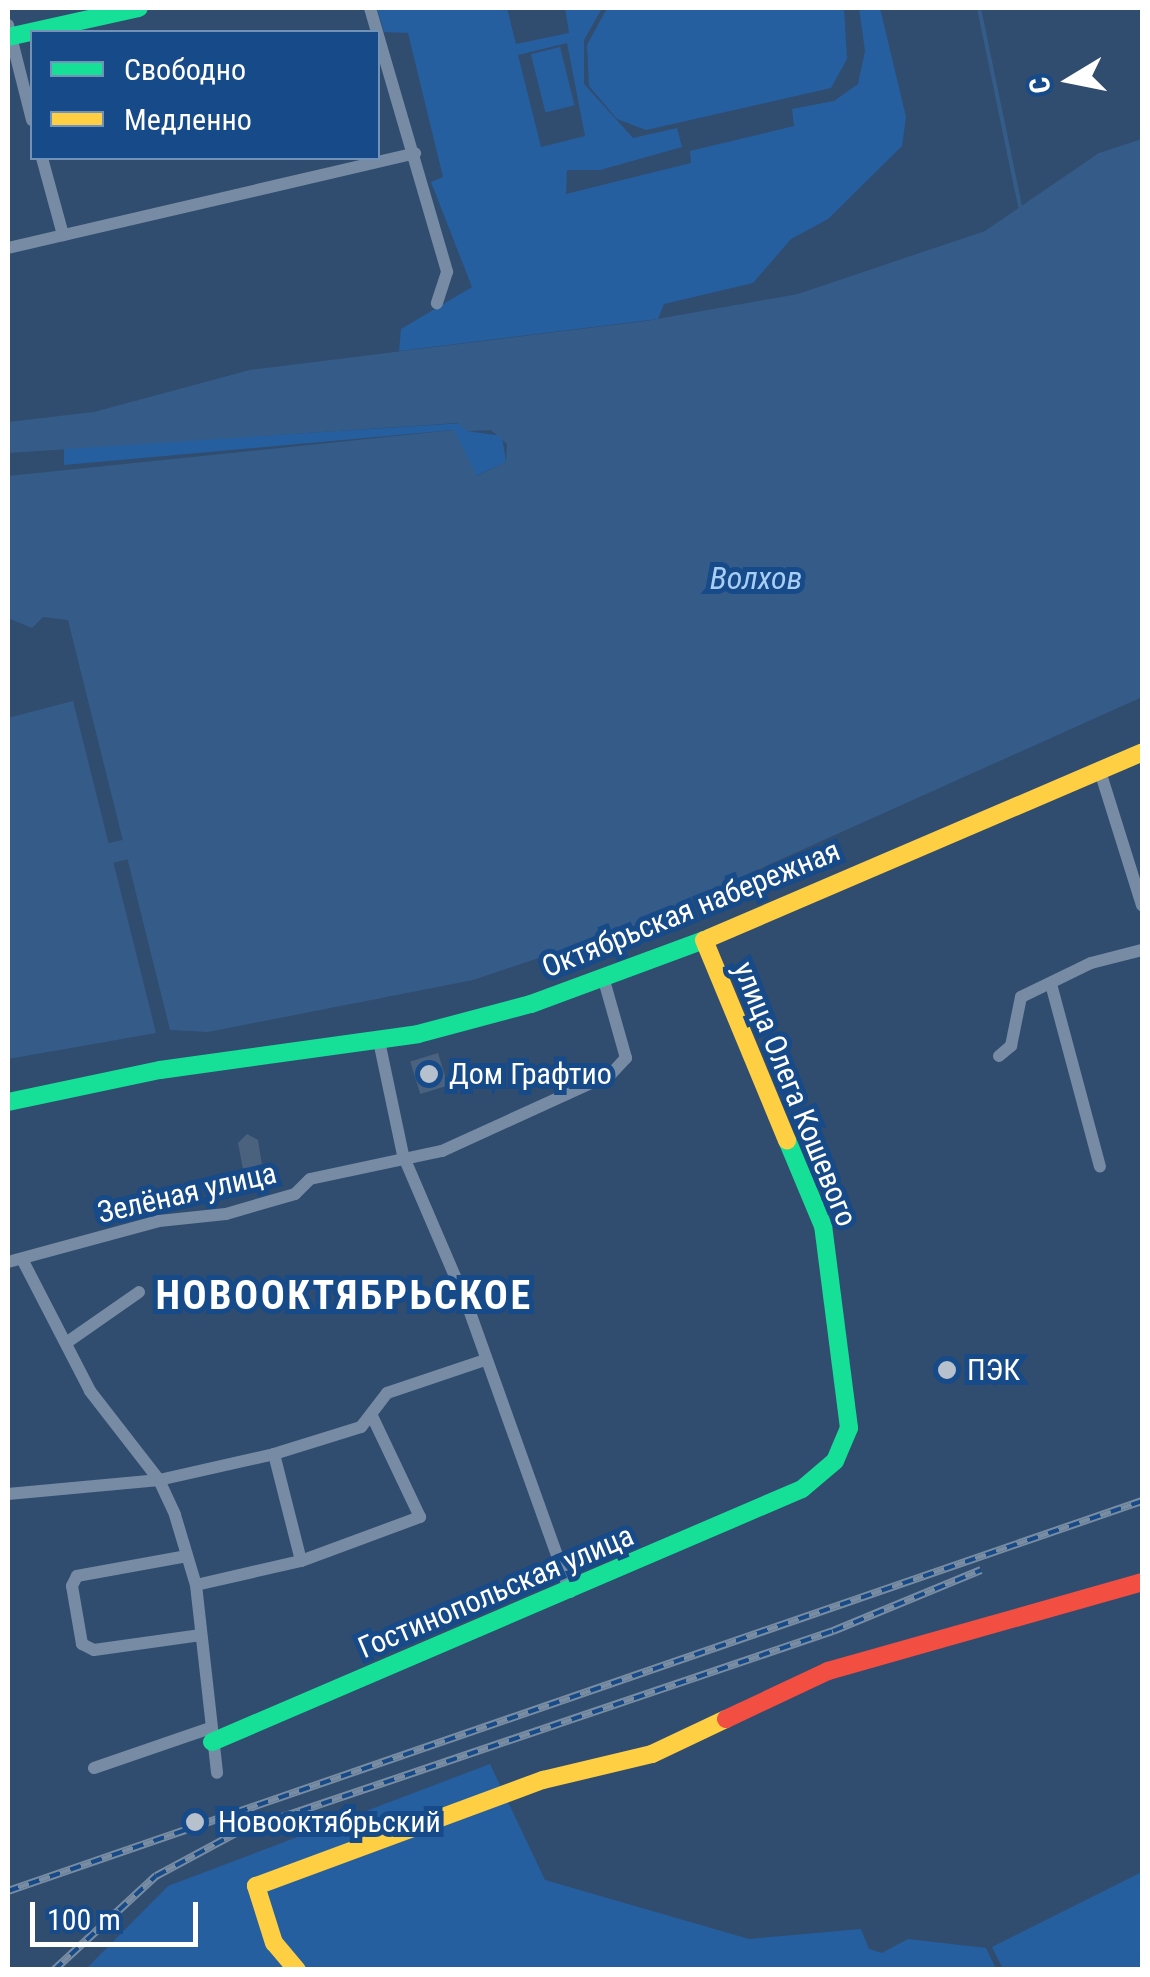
<!DOCTYPE html>
<html>
<head>
<meta charset="utf-8">
<style>
	body { margin:0 }
	#map { position:relative; width:1150px; height:1977px; overflow:hidden; background:#304d6f; font-family:"Roboto Condensed",sans-serif }
	div>[style] { position:absolute }
	.green>* { inset:0; background:#265f9f; transform-origin:0 0 }
	.water>* { inset:0; background:#355c88 }
	.stream>* { height:4px; margin:-2px; padding:0 2px; transform-origin:2px; border-radius:2px; background:#355c88 }
	.river>* { height:20px; margin:-10px; padding:0 10px; transform-origin:10px; border-radius:10px; background:#355c88 }
	.building>* { inset:0; background:#4b627e; transform-origin:0 0 }
	.street>* { height:12px; margin:-6px; padding:0 6px; transform-origin:6px; border-radius:6px; background:#778ca4 }
	.fast>* { height:18px; margin:-9px; padding:0 9px; transform-origin:9px; border-radius:9px; background:#16e098 }
	.slow>* { height:18px; margin:-9px; padding:0 9px; transform-origin:9px; border-radius:9px; background:#ffcf43 }
	.jam>* { height:18px; margin:-9px; padding:0 9px; transform-origin:9px; border-radius:9px; background:#f24e42 }
	.rail>* { height:8px; margin-top:-4px; transform-origin:0; background:repeating-linear-gradient(90deg,#164a89 0 11px,#788da3 0 22px); box-sizing:border-box; border-block:2px solid #788da3 }
	.dots>* { width:28px; height:28px; translate:-50% -50%; box-sizing:border-box; border:5px solid #164a89; border-radius:50% }
	span { translate:-50% -50%; white-space:nowrap; text-align:center; line-height:1.15; -webkit-text-stroke:10px #164a89; paint-order:stroke }
	.street-label { font-size:30px; color:#fff }
	.poi-label { font-size:30px; color:#fff }
	.left { translate:0 -50%; text-align:left }
	.water-label { font-size:32px; color:#a9cef6; font-style:italic }
	.district-label { font-size:40px; color:#fff; font-weight:700; letter-spacing:2.5px }
	.frame { position:absolute; inset:0; border:10px solid #fff; pointer-events:none }
	.legend { position:absolute; left:30px; top:30px; width:350px; height:130px; box-sizing:border-box; background:#164a89; border:2px solid #7392b8; margin:0; padding:12px 18px; list-style:none; font-size:30px; color:#fff }
	.legend li { display:flex; align-items:center; gap:20px; height:50px }
	.legend b { width:50px; border:2px solid #7392b8 }
	.north { position:absolute; left:1020px; top:30px; width:100px; height:100px; -webkit-text-stroke:8px #164a89; paint-order:stroke; rotate:260deg; font-size:28px; font-weight:700; line-height:40px; text-align:center; color:#fff }
	.north::after { content:''; display:block; margin:auto; width:35px; height:45px; background:#fff; clip-path:polygon(50% 0,100% 100%,50% 72%,0 100%) }
	.scale { position:absolute; left:30px; top:1902px; width:168px; height:45px; box-sizing:border-box; border:5px solid #fff; border-top:0; padding-left:12px; font-size:30px; line-height:35px; white-space:nowrap; color:#fff; -webkit-text-stroke:8px #164a89; paint-order:stroke }
</style>
</head>
<body>
<div id="map">
	<div class="green">
		<div style="clip-path:polygon(evenodd,377px 8px,507px 8px,516px 44px,569px 33px,565px 8px,602px 8px,584px 40px,584px 84px,633px 138px,677px 128px,682px 147px,600px 170px,567px 170px,566px 194px,691px 163px,690px 151px,794px 126px,792px 109px,834px 101px,858px 84px,865px 51px,859px 8px,880px 8px,906px 117px,902px 146px,828px 219px,791px 239px,753px 283px,664px 304px,658px 319px,399px 351px,401px 329px,472px 287px,431px 182px,443px 177px,408px 33px,384px 32px,377px 8px,567px 43px,585px 136px,541px 147px,518px 55px,567px 43px)"></div>
		<div style="clip-path:polygon(607px 8px,844px 8px,847px 59px,831px 88px,646px 130px,617px 119px,589px 86px,587px 45px)"></div>
		<div style="left:560px;top:47px;width:60px;height:30px;rotate:76deg"></div>
		<div style="clip-path:polygon(465px 423px,467px 431px,502px 436px,506px 462px,476px 476px,453px 430px,64px 465px,64px 448px)"></div>
		<div style="clip-path:polygon(490px 1764px,545px 1880px,749px 1939px,861px 1929px,869px 1949px,882px 1953px,908px 1939px,986px 1948px,996px 1969px,85px 1970px,168px 1886px)"></div>
		<div style="clip-path:polygon(1142px 1872px,1142px 1969px,1003px 1969px,992px 1947px)"></div>
	</div>
	<div class="water">
		<div style="clip-path:polygon(1142px 139px,1142px 697px,628px 928px,473px 980px,208px 1032px,170px 1030px,68px 620px,43px 617px,32px 628px,8px 618px,8px 476px,454px 430px,477px 476px,506px 462px,507px 444px,491px 430px,467px 431px,457px 423px,8px 453px,8px 422px,94px 412px,250px 370px,646px 321px,798px 294px,985px 231px,1099px 153px)"></div>
		<div style="clip-path:polygon(73px 701px,156px 1033px,8px 1059px,8px 718px)"></div>
	</div>
	<div class="stream">
		<div style="left:979px;top:8px;width:202px;rotate:78.3deg"></div>
	</div>
	<div class="river">
		<div style="left:85px;top:859px;width:66px;rotate:-13.2deg"></div>
	</div>
	<div class="building">
		<div style="left:438px;top:1053px;width:34px;height:29px;rotate:73deg"></div>
		<div style="clip-path:polygon(247px 1134px,258px 1140px,263px 1171px,244px 1174px,238px 1143px)"></div>
	</div>
	<div class="street">
		<div style="left:370px;top:8px;width:275px;rotate:73.7deg"></div>
		<div style="left:447px;top:272px;width:33px;rotate:108deg"></div>
		<div style="left:8px;top:25px;width:98px;rotate:75.8deg"></div>
		<div style="left:42px;top:158px;width:80px;rotate:74.7deg"></div>
		<div style="left:8px;top:248px;width:418px;rotate:-13.1deg"></div>
		<div style="left:1099px;top:768px;width:144px;rotate:72.6deg"></div>
		<div style="left:1051px;top:984px;width:189px;rotate:75deg"></div>
		<div style="left:379px;top:1041px;width:116px;rotate:78.1deg"></div>
		<div style="left:403px;top:1155px;width:162px;rotate:66.8deg"></div>
		<div style="left:467px;top:1304px;width:306px;rotate:70.3deg"></div>
		<div style="left:999px;top:1056px;width:16px;rotate:-40deg"></div>
		<div style="left:1011px;top:1046px;width:50px;rotate:-78.5deg"></div>
		<div style="left:1021px;top:997px;width:78px;rotate:-25.9deg"></div>
		<div style="left:1091px;top:963px;width:53px;rotate:-14.3deg"></div>
		<div style="left:22px;top:1259px;width:148px;rotate:62.7deg"></div>
		<div style="left:90px;top:1391px;width:113px;rotate:52.2deg"></div>
		<div style="left:159px;top:1480px;width:38px;rotate:65deg"></div>
		<div style="left:175px;top:1515px;width:73px;rotate:73.3deg"></div>
		<div style="left:196px;top:1585px;width:189px;rotate:83.6deg"></div>
		<div style="left:8px;top:1262px;width:156px;rotate:-15.2deg"></div>
		<div style="left:159px;top:1221px;width:67px;rotate:-6deg"></div>
		<div style="left:226px;top:1214px;width:72px;rotate:-16.2deg"></div>
		<div style="left:295px;top:1194px;width:21px;rotate:-45deg"></div>
		<div style="left:310px;top:1179px;width:135px;rotate:-12deg"></div>
		<div style="left:442px;top:1151px;width:186px;rotate:-24.5deg"></div>
		<div style="left:611px;top:1074px;width:22px;rotate:-47deg"></div>
		<div style="left:626px;top:1058px;width:81px;rotate:-105.8deg"></div>
		<div style="left:66px;top:1343px;width:89px;rotate:-34.9deg"></div>
		<div style="left:274px;top:1454px;width:110px;rotate:75.8deg"></div>
		<div style="left:8px;top:1494px;width:152px;rotate:-5.3deg"></div>
		<div style="left:159px;top:1480px;width:118px;rotate:-12.7deg"></div>
		<div style="left:274px;top:1454px;width:91px;rotate:-17.2deg"></div>
		<div style="left:361px;top:1427px;width:43px;rotate:-52.6deg"></div>
		<div style="left:387px;top:1393px;width:103px;rotate:-18.6deg"></div>
		<div style="left:187px;top:1556px;width:112px;rotate:169.7deg"></div>
		<div style="left:77px;top:1576px;width:11px;rotate:117deg"></div>
		<div style="left:72px;top:1586px;width:59px;rotate:80.2deg"></div>
		<div style="left:82px;top:1644px;width:13px;rotate:27deg"></div>
		<div style="left:94px;top:1650px;width:108px;rotate:-8deg"></div>
		<div style="left:196px;top:1585px;width:108px;rotate:-12.9deg"></div>
		<div style="left:301px;top:1561px;width:127px;rotate:-20.3deg"></div>
		<div style="left:420px;top:1517px;width:112px;rotate:-115.4deg"></div>
		<div style="left:94px;top:1768px;width:123px;rotate:-19deg"></div>
	</div>
	<div class="fast">
		<div style="left:8px;top:37px;width:134px;rotate:-12.5deg"></div>
		<div style="left:8px;top:1102px;width:155px;rotate:-11.9deg"></div>
		<div style="left:160px;top:1070px;width:260px;rotate:-7.9deg"></div>
		<div style="left:418px;top:1034px;width:117px;rotate:-14.9deg"></div>
		<div style="left:531px;top:1004px;width:190px;rotate:-20.3deg"></div>
		<div style="left:212px;top:1742px;width:642px;rotate:-23.21deg"></div>
		<div style="left:802px;top:1489px;width:43px;rotate:-40.3deg"></div>
		<div style="left:835px;top:1461px;width:36px;rotate:-67deg"></div>
		<div style="left:849px;top:1428px;width:204px;rotate:-97.3deg"></div>
		<div style="left:823px;top:1226px;width:93px;rotate:-112.7deg"></div>
	</div>
	<div class="slow">
		<div style="left:709px;top:938px;width:471px;rotate:-23.2deg"></div>
		<div style="left:704px;top:940px;width:217px;rotate:67.5deg"></div>
		<div style="left:297px;top:1970px;width:35px;rotate:-130deg"></div>
		<div style="left:274px;top:1943px;width:60px;rotate:-107.5deg"></div>
		<div style="left:256px;top:1886px;width:306px;rotate:-20.3deg"></div>
		<div style="left:543px;top:1780px;width:112px;rotate:-13.4deg"></div>
		<div style="left:652px;top:1754px;width:82px;rotate:-25.3deg"></div>
	</div>
	<div class="jam">
		<div style="left:726px;top:1719px;width:113px;rotate:-25.2deg"></div>
		<div style="left:828px;top:1671px;width:326px;rotate:-15.8deg"></div>
	</div>
	<div class="rail">
		<div style="left:8px;top:1891px;width:1199px;rotate:-18.98deg"></div>
		<div style="left:54px;top:1970px;width:139px;rotate:-42.7deg"></div>
		<div style="left:156px;top:1876px;width:93px;rotate:-28.2deg"></div>
		<div style="left:238px;top:1832px;width:628px;rotate:-18.67deg"></div>
		<div style="left:833px;top:1631px;width:160px;rotate:-22.4deg"></div>
	</div>
	<div class="dots">
		<div style="left:429px;top:1074px;background:#b7c1cd"></div>
		<div style="left:947px;top:1370px;background:#b7c1cd"></div>
		<div style="left:195px;top:1822px;background:#b7c1cd"></div>
	</div>
	<div class="street-label">
		<span style="left:691px;top:909px;rotate:-22deg">Октябрьская набережная</span>
		<span style="left:795px;top:1094px;rotate:68deg">улица Олега Кошевого</span>
		<span style="left:187px;top:1193px;rotate:-13deg">Зелёная улица</span>
		<span style="left:496px;top:1592px;rotate:-23deg">Гостинопольская улица</span>
	</div>
	<div class="poi-label">
		<span class="left" style="left:449px;top:1074px">Дом Графтио</span>
		<span class="left" style="left:967px;top:1370px">ПЭК</span>
		<span class="left" style="left:218px;top:1822px">Новооктябрьский</span>
	</div>
	<div class="water-label">
		<span style="left:756px;top:578px">Волхов</span>
	</div>
	<div class="district-label">
		<span style="left:344px;top:1296px">НОВООКТЯБРЬСКОЕ</span>
	</div>
	<div class="frame"></div>
	<ul class="legend">
	<li><b style="height:12px;background:#16e098"></b>Свободно</li>
	<li><b style="height:12px;background:#ffcf43"></b>Медленно</li>
	</ul>
	<div class="north">С</div>
	<div class="scale">100 m</div>
</div>
</body>
</html>
